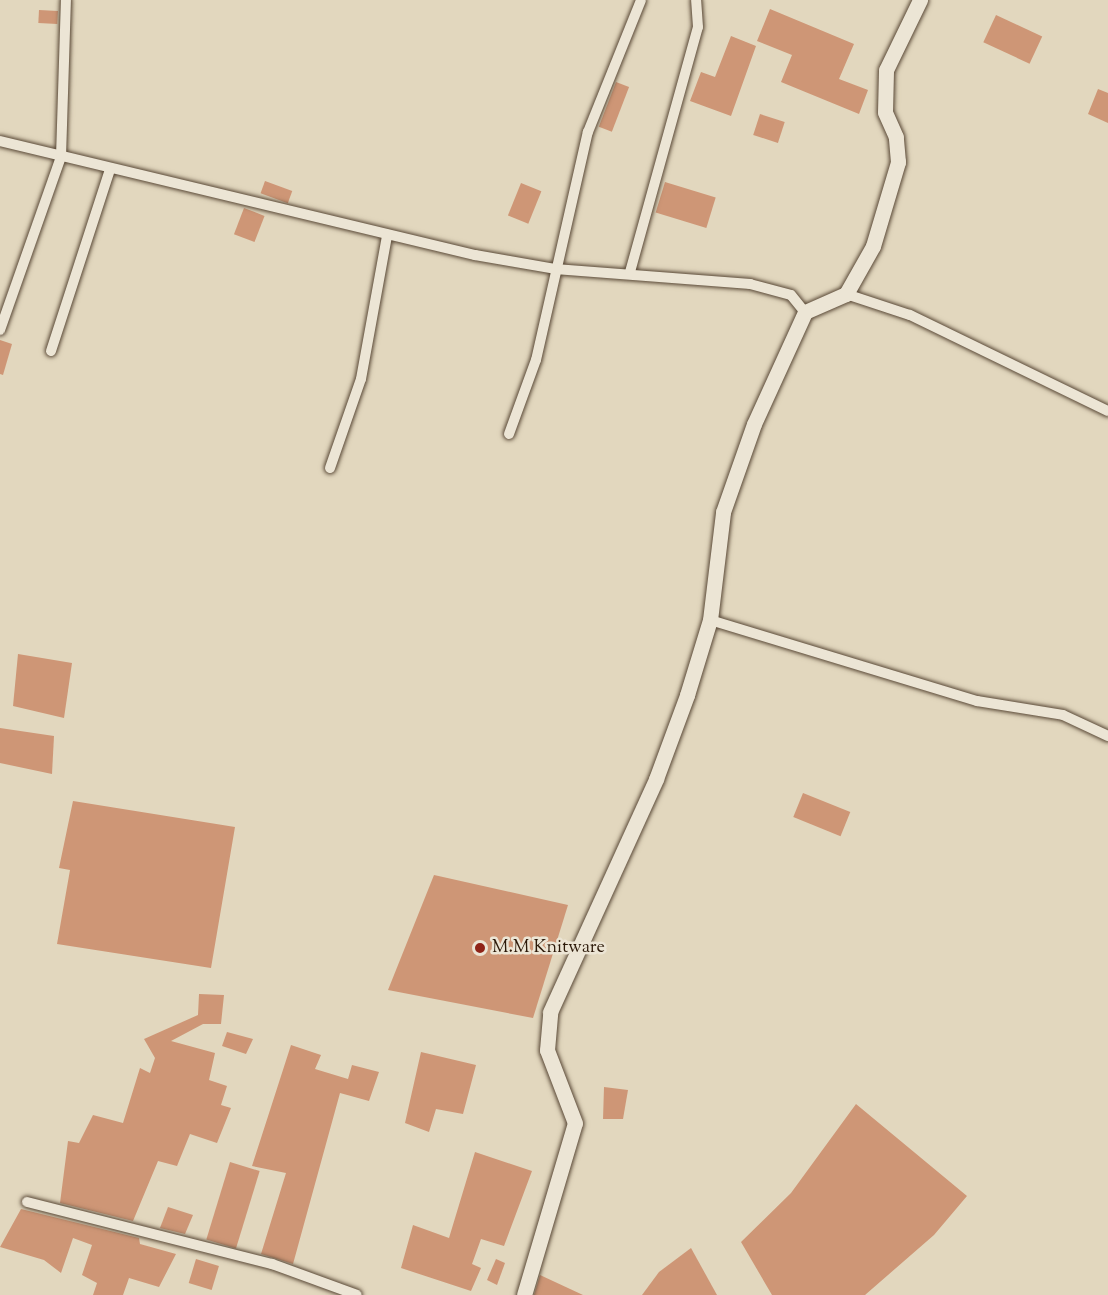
<!DOCTYPE html>
<html>
<head>
<meta charset="utf-8">
<style>
	body { margin:0 }
	#map { position:relative; width:1108px; height:1295px; overflow:hidden; background:#e2d7be; font-family:"Sorts Mill Goudy",serif }
	div>[style] { position:absolute }
	.building>* { inset:0; background:#ce9676; transform-origin:0 0 }
	.roads { filter:drop-shadow(0 0 2px #594836) drop-shadow(0 0 2px #594836) }
	.street>* { height:10px; margin:-5px; padding:0 5px; transform-origin:5px; border-radius:5px; background:#ece5d5 }
	.secondary>* { height:15px; margin:-7.5px; padding:0 7.5px; transform-origin:7.5px; border-radius:7.5px; background:#ece5d5 }
	.dots>* { width:16px; height:16px; translate:-50% -50%; box-sizing:border-box; border:3px solid #ece5d5; border-radius:50% }
	span { translate:-50% -50%; white-space:nowrap; text-align:center; line-height:1.15; -webkit-text-stroke:5px #ece5d5; paint-order:stroke }
	.poi-label { font-size:18px; color:#2b1808 }
	.left { translate:0 -50%; text-align:left }
</style>
</head>
<body>
<div id="map">
	<div class="building">
		<div style="clip-path:polygon(770px 9px,854px 44px,839px 79px,868px 90px,859px 114px,781px 82px,792px 55px,757px 41px)"></div>
		<div style="left:39px;top:10px;width:19px;height:13px;rotate:3deg"></div>
		<div style="left:996px;top:15px;width:51px;height:30px;rotate:25deg"></div>
		<div style="clip-path:polygon(731px 36px,756px 46px,731px 116px,690px 101px,701px 72px,715px 77px)"></div>
		<div style="left:616px;top:82px;width:14px;height:48px;rotate:21deg"></div>
		<div style="clip-path:polygon(1098px 89px,1108px 93px,1108px 123px,1088px 114px)"></div>
		<div style="left:760px;top:114px;width:26px;height:22px;rotate:18deg"></div>
		<div style="left:265px;top:181px;width:29px;height:13px;rotate:20deg"></div>
		<div style="left:665px;top:182px;width:53px;height:32px;rotate:17deg"></div>
		<div style="left:521px;top:183px;width:22px;height:35px;rotate:22deg"></div>
		<div style="left:244px;top:208px;width:22px;height:28px;rotate:21deg"></div>
		<div style="clip-path:polygon(0 340px,12px 344px,3px 375px,0 374px)"></div>
		<div style="clip-path:polygon(18px 654px,72px 663px,64px 718px,13px 706px)"></div>
		<div style="clip-path:polygon(0 728px,54px 736px,52px 774px,0 763px)"></div>
		<div style="left:803px;top:793px;width:51px;height:26px;rotate:22deg"></div>
		<div style="clip-path:polygon(73px 801px,235px 827px,211px 968px,57px 944px,70px 870px,59px 868px)"></div>
		<div style="clip-path:polygon(434px 875px,568px 905px,533px 1018px,388px 990px)"></div>
		<div style="clip-path:polygon(199px 994px,224px 995px,221px 1024px,203px 1024px,171px 1041px,215px 1053px,209px 1080px,227px 1086px,221px 1105px,231px 1108px,217px 1143px,190px 1134px,177px 1166px,158px 1161px,133px 1221px,60px 1203px,68px 1141px,79px 1143px,93px 1115px,123px 1123px,140px 1068px,150px 1073px,155px 1058px,144px 1039px,198px 1015px)"></div>
		<div style="clip-path:polygon(227px 1032px,253px 1039px,246px 1054px,222px 1046px)"></div>
		<div style="clip-path:polygon(291px 1045px,321px 1055px,315px 1069px,348px 1079px,352px 1065px,379px 1072px,369px 1101px,340px 1093px,293px 1264px,261px 1254px,286px 1173px,252px 1166px)"></div>
		<div style="clip-path:polygon(421px 1052px,476px 1065px,463px 1114px,436px 1109px,429px 1132px,405px 1123px)"></div>
		<div style="clip-path:polygon(604px 1087px,628px 1090px,623px 1119px,603px 1119px)"></div>
		<div style="clip-path:polygon(856px 1104px,967px 1196px,934px 1235px,865px 1295px,772px 1295px,741px 1242px,791px 1193px)"></div>
		<div style="clip-path:polygon(475px 1152px,532px 1171px,504px 1246px,481px 1239px,472px 1264px,481px 1268px,471px 1291px,401px 1268px,413px 1225px,449px 1238px)"></div>
		<div style="left:230px;top:1162px;width:31px;height:81px;rotate:17deg"></div>
		<div style="clip-path:polygon(168px 1207px,193px 1215px,185px 1234px,160px 1228px)"></div>
		<div style="clip-path:polygon(21px 1209px,139px 1238px,140px 1244px,176px 1254px,159px 1287px,129px 1278px,123px 1295px,93px 1295px,97px 1283px,82px 1275px,92px 1245px,73px 1238px,61px 1273px,44px 1260px,0 1247px)"></div>
		<div style="clip-path:polygon(691px 1248px,717px 1295px,642px 1295px,659px 1272px)"></div>
		<div style="left:196px;top:1259px;width:24px;height:25px;rotate:17deg"></div>
		<div style="clip-path:polygon(496px 1259px,505px 1263px,497px 1285px,487px 1280px)"></div>
		<div style="clip-path:polygon(540px 1275px,583px 1295px,534px 1295px)"></div>
	</div>
	<div class="roads">
		<div class="street">
			<div style="left:0;top:141px;width:488px;rotate:13.5deg"></div>
			<div style="left:475px;top:255px;width:81px;rotate:9.9deg"></div>
			<div style="left:555px;top:269px;width:196px;rotate:4.4deg"></div>
			<div style="left:750px;top:284px;width:42px;rotate:15deg"></div>
			<div style="left:791px;top:295px;width:22px;rotate:51deg"></div>
			<div style="left:630px;top:272px;width:254px;rotate:-74.5deg"></div>
			<div style="left:698px;top:27px;width:27px;rotate:-94deg"></div>
			<div style="left:846px;top:294px;width:67px;rotate:18.2deg"></div>
			<div style="left:910px;top:315px;width:220px;rotate:25.9deg"></div>
			<div style="left:0;top:330px;width:183px;rotate:-70.6deg"></div>
			<div style="left:61px;top:157px;width:157px;rotate:-88.2deg"></div>
			<div style="left:51px;top:351px;width:191px;rotate:-72deg"></div>
			<div style="left:509px;top:434px;width:79px;rotate:-70deg"></div>
			<div style="left:536px;top:360px;width:234px;rotate:-77.2deg"></div>
			<div style="left:588px;top:132px;width:142px;rotate:-68.1deg"></div>
			<div style="left:330px;top:468px;width:94px;rotate:-70.8deg"></div>
			<div style="left:361px;top:379px;width:145px;rotate:-79.7deg"></div>
			<div style="left:710px;top:620px;width:279px;rotate:16.9deg"></div>
			<div style="left:977px;top:701px;width:87px;rotate:9.2deg"></div>
			<div style="left:1063px;top:715px;width:50px;rotate:25deg"></div>
			<div style="left:27px;top:1202px;width:253px;rotate:14.2deg"></div>
			<div style="left:272px;top:1264px;width:90px;rotate:20deg"></div>
		</div>
		<div class="secondary">
			<div style="left:524px;top:1295px;width:179px;rotate:-73.5deg"></div>
			<div style="left:575px;top:1123px;width:78px;rotate:-111deg"></div>
			<div style="left:547px;top:1050px;width:38px;rotate:-85deg"></div>
			<div style="left:550px;top:1012px;width:256px;rotate:-65.5deg"></div>
			<div style="left:656px;top:779px;width:90px;rotate:-69.7deg"></div>
			<div style="left:687px;top:695px;width:78px;rotate:-73deg"></div>
			<div style="left:710px;top:620px;width:109px;rotate:-83.1deg"></div>
			<div style="left:723px;top:512px;width:93px;rotate:-70.6deg"></div>
			<div style="left:754px;top:424px;width:123px;rotate:-65.5deg"></div>
			<div style="left:805px;top:312px;width:45px;rotate:-23.7deg"></div>
			<div style="left:846px;top:294px;width:55px;rotate:-60.6deg"></div>
			<div style="left:873px;top:246px;width:88px;rotate:-73.4deg"></div>
			<div style="left:898px;top:162px;width:25px;rotate:-95deg"></div>
			<div style="left:896px;top:137px;width:27px;rotate:-114deg"></div>
			<div style="left:885px;top:112px;width:42px;rotate:-88.6deg"></div>
			<div style="left:886px;top:70px;width:78px;rotate:-64.1deg"></div>
		</div>
	</div>
	<div class="dots">
		<div style="left:480px;top:948px;background:#8f2418"></div>
	</div>
	<div class="poi-label">
		<span class="left" style="left:492px;top:948px">M.M Knitware</span>
	</div>
</div>
</body>
</html>
